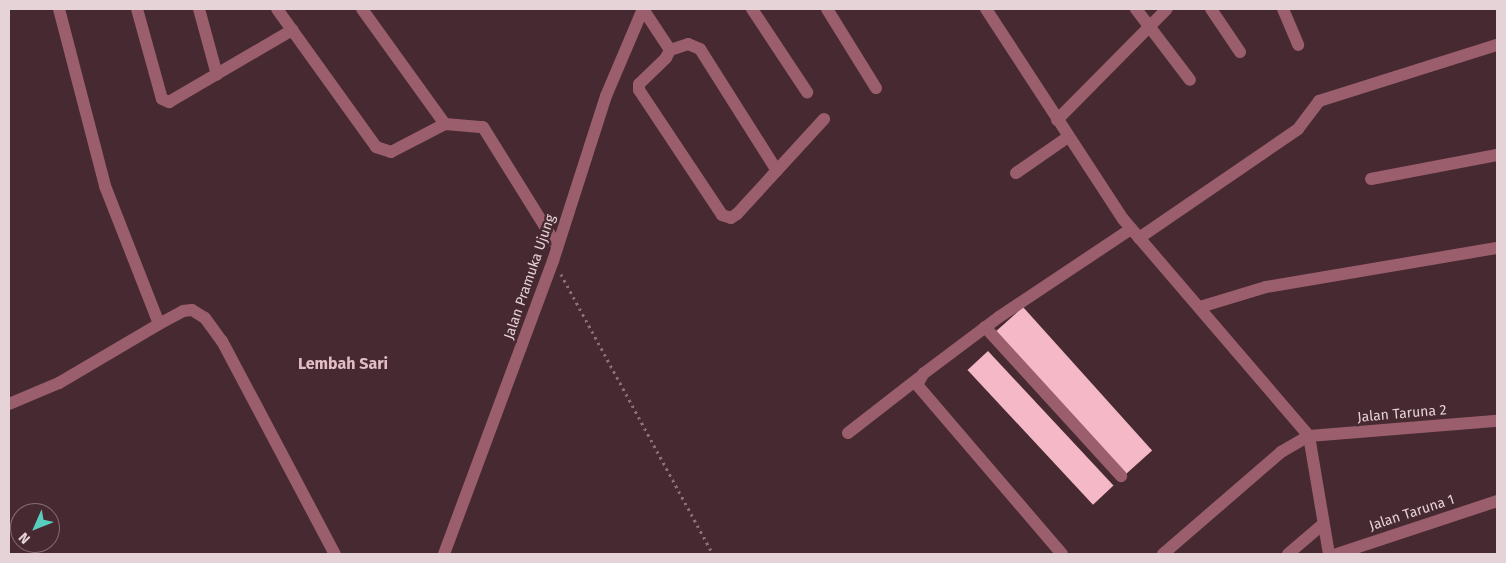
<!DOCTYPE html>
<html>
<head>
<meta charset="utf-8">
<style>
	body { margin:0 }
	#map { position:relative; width:1506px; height:563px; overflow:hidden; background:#472a31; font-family:"Fira Sans",sans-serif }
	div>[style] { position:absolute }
	.building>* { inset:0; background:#f5b8c6; transform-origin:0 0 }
	.path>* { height:2.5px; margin-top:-1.25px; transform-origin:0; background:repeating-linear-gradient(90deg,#897176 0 2.5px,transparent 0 6.5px) }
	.minor>* { height:12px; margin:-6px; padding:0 6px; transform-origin:6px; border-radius:6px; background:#9b5e6d }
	span { translate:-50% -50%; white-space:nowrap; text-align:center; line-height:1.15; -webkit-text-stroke:5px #472a31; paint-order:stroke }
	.street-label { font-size:14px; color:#e6d3d7 }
	.quarter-label { font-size:16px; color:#e2bdc5; font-weight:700 }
	.frame { position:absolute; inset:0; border:10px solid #e6d3d7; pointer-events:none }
	.north { position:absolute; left:10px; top:503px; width:50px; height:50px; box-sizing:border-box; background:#472a31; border:1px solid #876e73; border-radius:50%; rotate:226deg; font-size:14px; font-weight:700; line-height:20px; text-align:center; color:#e6d3d7 }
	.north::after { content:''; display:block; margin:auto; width:18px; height:22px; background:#59cebe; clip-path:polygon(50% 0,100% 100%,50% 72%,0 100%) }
</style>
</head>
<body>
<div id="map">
	<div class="building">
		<div style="left:1023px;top:307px;width:193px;height:37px;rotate:48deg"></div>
		<div style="left:988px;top:351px;width:184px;height:28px;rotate:47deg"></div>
	</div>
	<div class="path">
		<div style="left:561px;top:274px;width:319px;rotate:61.5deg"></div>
	</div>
	<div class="minor">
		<div style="left:59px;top:9px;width:183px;rotate:75.4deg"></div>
		<div style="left:105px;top:186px;width:148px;rotate:68.6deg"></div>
		<div style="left:137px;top:9px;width:93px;rotate:74.5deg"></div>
		<div style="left:162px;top:99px;width:8px;rotate:23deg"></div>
		<div style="left:169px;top:102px;width:143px;rotate:-30.3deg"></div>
		<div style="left:199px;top:9px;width:68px;rotate:74.7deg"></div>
		<div style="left:277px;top:9px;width:170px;rotate:54.3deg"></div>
		<div style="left:376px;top:147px;width:16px;rotate:18deg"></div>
		<div style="left:391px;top:152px;width:61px;rotate:-27.4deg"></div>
		<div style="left:362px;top:9px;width:142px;rotate:54.2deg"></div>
		<div style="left:445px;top:124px;width:38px;rotate:5deg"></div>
		<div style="left:483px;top:127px;width:140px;rotate:58.1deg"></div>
		<div style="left:643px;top:9px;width:49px;rotate:56.6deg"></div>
		<div style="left:670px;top:50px;width:9px;rotate:117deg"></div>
		<div style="left:666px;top:58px;width:37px;rotate:136deg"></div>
		<div style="left:639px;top:84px;width:6px;rotate:90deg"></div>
		<div style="left:639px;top:90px;width:150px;rotate:56.4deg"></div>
		<div style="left:722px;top:215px;width:9px;rotate:18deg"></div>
		<div style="left:731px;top:218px;width:7px;rotate:-34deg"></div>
		<div style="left:737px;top:214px;width:129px;rotate:-47.5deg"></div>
		<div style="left:752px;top:9px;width:100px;rotate:56.5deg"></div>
		<div style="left:827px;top:9px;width:93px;rotate:58.2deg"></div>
		<div style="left:986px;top:9px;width:251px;rotate:56.9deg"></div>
		<div style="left:1123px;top:219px;width:286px;rotate:49.4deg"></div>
		<div style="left:1136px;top:9px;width:89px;rotate:52.7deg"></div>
		<div style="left:1211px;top:9px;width:52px;rotate:56deg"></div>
		<div style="left:1283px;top:9px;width:39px;rotate:67deg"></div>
		<div style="left:670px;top:50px;width:19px;rotate:-18deg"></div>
		<div style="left:688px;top:44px;width:13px;rotate:23deg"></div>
		<div style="left:700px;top:49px;width:144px;rotate:57.7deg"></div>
		<div style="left:1057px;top:120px;width:156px;rotate:-45.3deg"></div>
		<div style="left:1016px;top:173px;width:63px;rotate:-34.7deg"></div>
		<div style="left:1371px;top:179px;width:128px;rotate:-10.8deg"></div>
		<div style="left:1139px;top:238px;width:193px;rotate:-34.4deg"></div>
		<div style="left:1298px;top:129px;width:35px;rotate:-53deg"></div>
		<div style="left:1319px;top:101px;width:187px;rotate:-17.5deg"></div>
		<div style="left:1200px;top:307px;width:69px;rotate:-16.9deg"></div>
		<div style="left:1266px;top:287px;width:234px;rotate:-9.6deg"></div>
		<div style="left:985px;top:327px;width:202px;rotate:47.6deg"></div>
		<div style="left:9px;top:404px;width:54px;rotate:-22.8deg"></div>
		<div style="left:59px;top:383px;width:116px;rotate:-30.5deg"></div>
		<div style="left:159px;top:324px;width:27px;rotate:-28deg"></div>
		<div style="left:183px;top:311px;width:9px;rotate:-6deg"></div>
		<div style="left:192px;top:310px;width:15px;rotate:32deg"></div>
		<div style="left:205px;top:318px;width:29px;rotate:54deg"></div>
		<div style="left:222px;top:341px;width:241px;rotate:62.1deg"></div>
		<div style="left:848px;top:433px;width:90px;rotate:-37.8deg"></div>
		<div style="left:1309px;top:436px;width:120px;rotate:80.4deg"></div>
		<div style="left:444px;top:554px;width:313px;rotate:-69.6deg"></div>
		<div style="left:553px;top:261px;width:173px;rotate:-72.2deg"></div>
		<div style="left:606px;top:96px;width:95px;rotate:-67deg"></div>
		<div style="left:1062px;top:554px;width:223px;rotate:-130.6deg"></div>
		<div style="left:917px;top:385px;width:13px;rotate:-61deg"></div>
		<div style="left:923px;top:374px;width:95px;rotate:-36.9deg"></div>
		<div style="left:999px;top:317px;width:159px;rotate:-33.7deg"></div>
		<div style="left:1163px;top:554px;width:156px;rotate:-40.8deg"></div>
		<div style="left:1281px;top:452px;width:32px;rotate:-30deg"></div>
		<div style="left:1309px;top:436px;width:189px;rotate:-4.6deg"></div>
		<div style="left:1288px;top:554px;width:45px;rotate:-40.5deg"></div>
		<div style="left:1337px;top:554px;width:169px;rotate:-18.3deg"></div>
	</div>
	<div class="street-label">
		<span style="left:530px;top:277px;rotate:-71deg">Jalan Pramuka Ujung</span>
		<span style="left:1402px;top:414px;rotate:-5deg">Jalan Taruna 2</span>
		<span style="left:1412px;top:513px;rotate:-18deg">Jalan Taruna 1</span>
	</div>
	<div class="quarter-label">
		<span style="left:343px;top:364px">Lembah Sari</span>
	</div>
	<div class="frame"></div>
	<div class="north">N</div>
</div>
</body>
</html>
